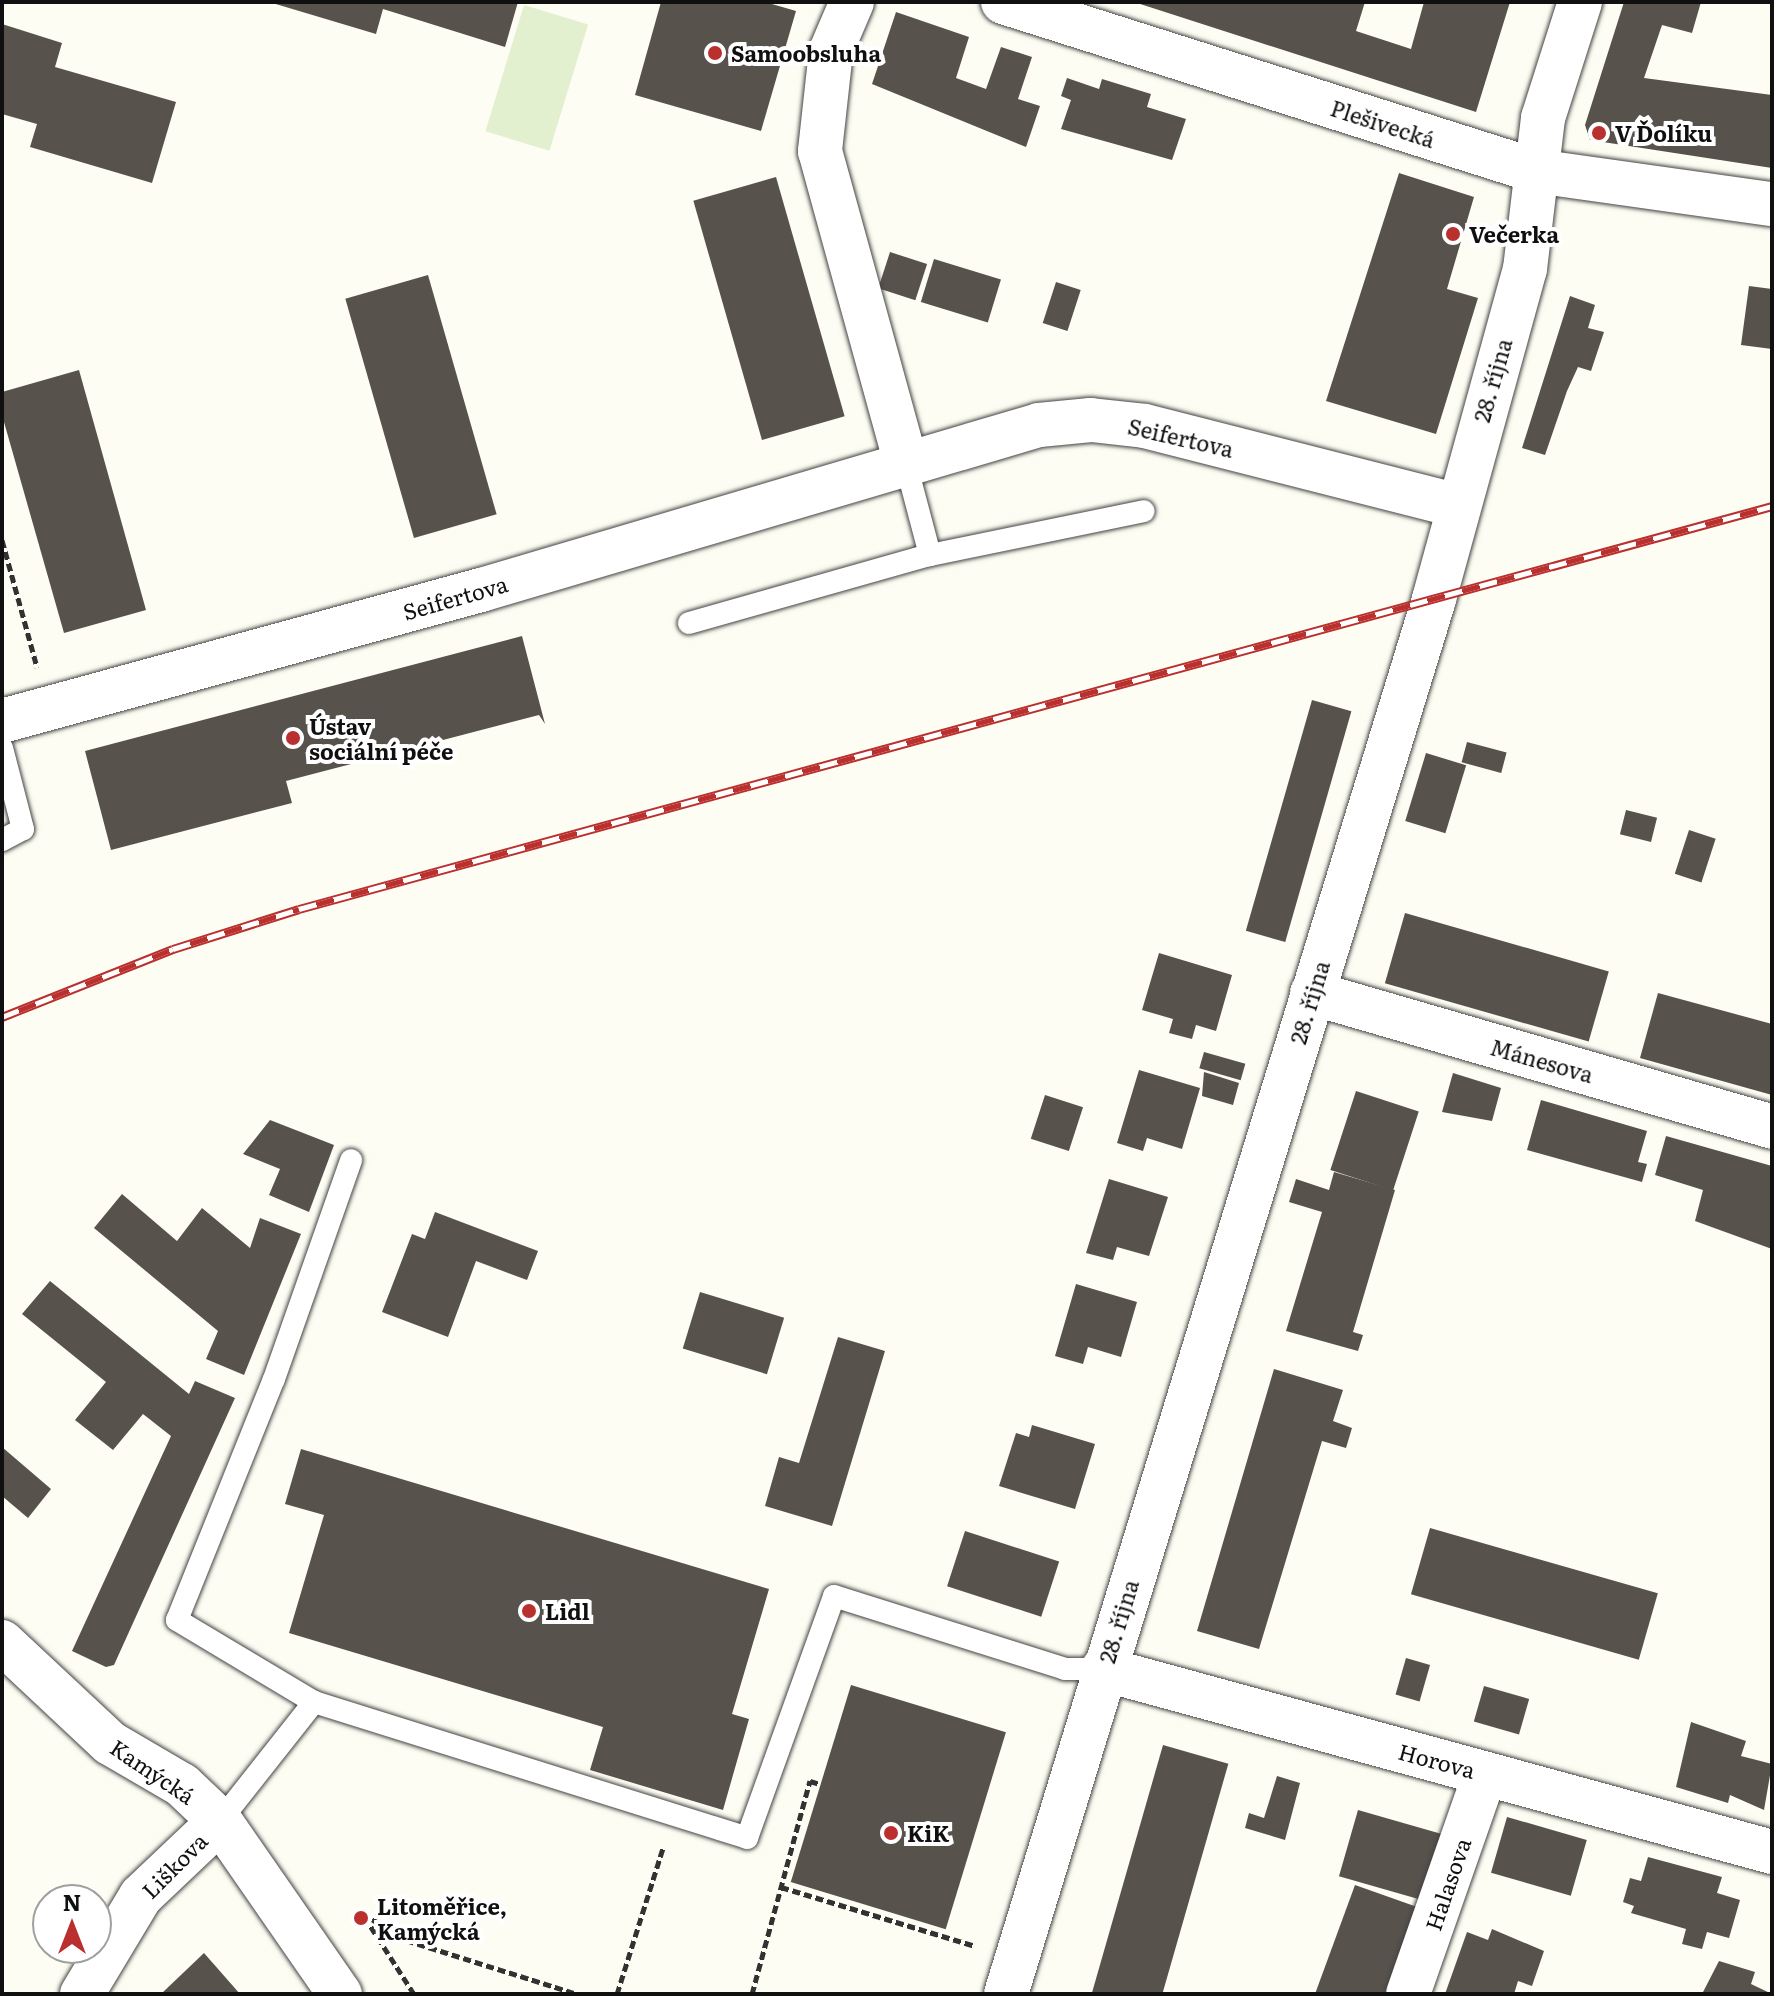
<!DOCTYPE html>
<html>
<head>
<meta charset="utf-8">
<style>
	body { margin:0 }
	#map { position:relative; width:1774px; height:1996px; overflow:hidden; background:#fefdf3; font-family:Literata,serif }
	div>[style] { position:absolute }
	.pitch>* { inset:0; background:#e2f0cf; transform-origin:0 0 }
	.building>* { inset:0; background:#58524d; transform-origin:0 0 }
	.path>* { height:5px; margin-top:-2.5px; transform-origin:0; background:repeating-linear-gradient(90deg,#323232 0 8px,transparent 0 12px) }
	.roads { filter:drop-shadow(0 0 2px #434343) drop-shadow(0 0 2px #434343) }
	.service>* { height:22px; margin:-11px; padding:0 11px; transform-origin:11px; border-radius:11px; background:#fff }
	.minor>* { height:44px; margin:-22px; padding:0 22px; transform-origin:22px; border-radius:22px; background:#fff }
	.tertiary>* { height:44px; margin:-22px; padding:0 22px; transform-origin:22px; border-radius:22px; background:#fff }
	.rail>* { height:9px; margin-top:-4.5px; transform-origin:0; background:repeating-linear-gradient(90deg,#fff 0 18px,#b9302e 0 36px); box-sizing:border-box; border-block:2px solid #b9302e }
	.dots>* { width:22px; height:22px; translate:-50% -50%; box-sizing:border-box; border:4px solid #fff; border-radius:50% }
	span { translate:-50% -50%; white-space:nowrap; text-align:center; line-height:1.15; -webkit-text-stroke:8px #fff; paint-order:stroke }
	.poi-label { font-size:22px; color:#101010; font-weight:700 }
	.left { translate:0 -50%; text-align:left }
	.street-label { font-size:22px; color:#101010 }
	.frame { position:absolute; inset:0; border:4px solid #101010; pointer-events:none }
	.north { position:absolute; left:32px; top:1884px; width:80px; height:80px; box-sizing:border-box; background:#fff; border:2px solid #9f9f9f; border-radius:50%; rotate:0deg; font-size:22px; font-weight:700; line-height:32px; text-align:center; color:#101010 }
	.north::after { content:''; display:block; margin:auto; width:28px; height:36px; background:#b9302e; clip-path:polygon(50% 0,100% 100%,50% 72%,0 100%) }
</style>
</head>
<body>
<div id="map">
	<div class="pitch">
		<div style="left:524px;top:5px;width:67px;height:132px;rotate:17deg"></div>
	</div>
	<div class="building">
		<div style="clip-path:polygon(269px 2px,518px 2px,505px 47px,383px 9px,376px 34px)"></div>
		<div style="clip-path:polygon(661px 2px,765px 2px,796px 11px,761px 131px,635px 95px)"></div>
		<div style="clip-path:polygon(1134px 2px,1365px 2px,1356px 31px,1411px 49px,1424px 2px,1510px 2px,1476px 112px)"></div>
		<div style="clip-path:polygon(1624px 2px,1701px 2px,1692px 33px,1662px 25px,1644px 78px,1772px 95px,1772px 168px,1590px 140px,1585px 125px)"></div>
		<div style="clip-path:polygon(896px 12px,969px 37px,956px 78px,986px 89px,1001px 47px,1032px 57px,1018px 99px,1040px 106px,1026px 147px,872px 84px)"></div>
		<div style="clip-path:polygon(2px 24px,62px 43px,55px 67px,176px 102px,152px 183px,30px 147px,37px 124px,2px 114px)"></div>
		<div style="clip-path:polygon(1067px 78px,1099px 89px,1102px 79px,1151px 94px,1147px 107px,1186px 119px,1172px 160px,1061px 129px,1071px 100px,1061px 96px)"></div>
		<div style="clip-path:polygon(1399px 173px,1474px 197px,1447px 289px,1478px 298px,1436px 434px,1326px 401px)"></div>
		<div style="left:776px;top:177px;width:249px;height:86px;rotate:74deg"></div>
		<div style="left:890px;top:252px;width:39px;height:38px;rotate:18deg"></div>
		<div style="left:934px;top:259px;width:70px;height:45px;rotate:17deg"></div>
		<div style="left:428px;top:275px;width:249px;height:86px;rotate:74deg"></div>
		<div style="left:1056px;top:282px;width:26px;height:43px;rotate:18deg"></div>
		<div style="clip-path:polygon(1749px 286px,1772px 289px,1772px 349px,1741px 345px)"></div>
		<div style="clip-path:polygon(1570px 296px,1595px 305px,1588px 328px,1604px 332px,1591px 371px,1578px 367px,1567px 391px,1545px 455px,1522px 448px)"></div>
		<div style="clip-path:polygon(79px 370px,146px 610px,64px 633px,2px 415px,2px 392px)"></div>
		<div style="clip-path:polygon(522px 636px,545px 724px,539px 715px,286px 781px,292px 803px,111px 850px,85px 751px)"></div>
		<div style="left:1312px;top:700px;width:41px;height:240px;rotate:16deg"></div>
		<div style="left:1467px;top:742px;width:41px;height:21px;rotate:15deg"></div>
		<div style="left:1426px;top:753px;width:42px;height:71px;rotate:17deg"></div>
		<div style="left:1626px;top:810px;width:32px;height:25px;rotate:14deg"></div>
		<div style="left:1689px;top:830px;width:28px;height:46px;rotate:18deg"></div>
		<div style="left:1405px;top:913px;width:212px;height:73px;rotate:16deg"></div>
		<div style="clip-path:polygon(1159px 953px,1232px 975px,1216px 1031px,1196px 1025px,1192px 1039px,1169px 1033px,1173px 1019px,1142px 1010px)"></div>
		<div style="clip-path:polygon(1658px 993px,1772px 1024px,1772px 1095px,1640px 1058px)"></div>
		<div style="left:1204px;top:1052px;width:43px;height:17px;rotate:16deg"></div>
		<div style="clip-path:polygon(1139px 1070px,1200px 1088px,1182px 1149px,1147px 1138px,1143px 1151px,1117px 1143px)"></div>
		<div style="clip-path:polygon(1204px 1072px,1239px 1083px,1233px 1105px,1202px 1096px)"></div>
		<div style="clip-path:polygon(1453px 1073px,1501px 1088px,1492px 1121px,1442px 1112px)"></div>
		<div style="left:1356px;top:1091px;width:66px;height:83px;rotate:18deg"></div>
		<div style="left:1045px;top:1095px;width:40px;height:46px;rotate:18deg"></div>
		<div style="clip-path:polygon(1541px 1100px,1647px 1131px,1638px 1162px,1647px 1164px,1642px 1182px,1527px 1150px)"></div>
		<div style="clip-path:polygon(270px 1120px,334px 1145px,309px 1212px,269px 1195px,280px 1169px,243px 1154px)"></div>
		<div style="clip-path:polygon(1666px 1136px,1772px 1166px,1772px 1249px,1695px 1221px,1703px 1190px,1655px 1175px)"></div>
		<div style="clip-path:polygon(1334px 1172px,1395px 1190px,1353px 1332px,1363px 1335px,1358px 1351px,1286px 1331px,1322px 1212px,1289px 1202px,1296px 1179px,1329px 1190px)"></div>
		<div style="clip-path:polygon(1109px 1179px,1168px 1197px,1149px 1256px,1117px 1247px,1113px 1260px,1086px 1253px)"></div>
		<div style="clip-path:polygon(122px 1194px,177px 1241px,202px 1208px,250px 1248px,260px 1218px,301px 1234px,244px 1375px,206px 1359px,218px 1331px,94px 1228px)"></div>
		<div style="clip-path:polygon(435px 1212px,538px 1251px,527px 1280px,476px 1261px,448px 1337px,382px 1312px,412px 1234px,425px 1239px)"></div>
		<div style="clip-path:polygon(50px 1281px,189px 1394px,195px 1381px,235px 1398px,114px 1665px,106px 1667px,72px 1651px,171px 1436px,143px 1414px,113px 1450px,75px 1420px,106px 1382px,22px 1314px)"></div>
		<div style="clip-path:polygon(1076px 1284px,1137px 1302px,1121px 1357px,1088px 1347px,1083px 1364px,1055px 1356px)"></div>
		<div style="left:700px;top:1292px;width:88px;height:59px;rotate:17deg"></div>
		<div style="clip-path:polygon(838px 1337px,885px 1351px,832px 1526px,765px 1506px,779px 1457px,799px 1463px)"></div>
		<div style="clip-path:polygon(1274px 1369px,1343px 1390px,1333px 1421px,1352px 1428px,1346px 1448px,1322px 1441px,1259px 1649px,1197px 1631px)"></div>
		<div style="clip-path:polygon(1032px 1425px,1095px 1444px,1075px 1509px,999px 1486px,1016px 1433px,1029px 1437px)"></div>
		<div style="clip-path:polygon(2px 1447px,51px 1489px,28px 1518px,2px 1496px)"></div>
		<div style="clip-path:polygon(301px 1449px,769px 1589px,732px 1714px,749px 1719px,723px 1810px,590px 1770px,603px 1727px,289px 1633px,324px 1515px,285px 1504px)"></div>
		<div style="left:1430px;top:1528px;width:237px;height:69px;rotate:16deg"></div>
		<div style="left:965px;top:1531px;width:99px;height:58px;rotate:18deg"></div>
		<div style="left:1406px;top:1658px;width:25px;height:38px;rotate:16deg"></div>
		<div style="left:851px;top:1685px;width:162px;height:206px;rotate:17deg"></div>
		<div style="left:1484px;top:1686px;width:47px;height:37px;rotate:16deg"></div>
		<div style="clip-path:polygon(1691px 1722px,1746px 1741px,1741px 1756px,1772px 1764px,1764px 1810px,1730px 1795px,1728px 1803px,1676px 1787px)"></div>
		<div style="left:1163px;top:1745px;width:68px;height:260px;rotate:16deg"></div>
		<div style="clip-path:polygon(1277px 1776px,1300px 1783px,1285px 1840px,1245px 1828px,1249px 1813px,1264px 1818px)"></div>
		<div style="left:1358px;top:1810px;width:88px;height:69px;rotate:16deg"></div>
		<div style="left:1507px;top:1817px;width:83px;height:58px;rotate:16deg"></div>
		<div style="clip-path:polygon(1648px 1857px,1722px 1877px,1717px 1893px,1740px 1900px,1729px 1938px,1707px 1932px,1702px 1949px,1682px 1944px,1686px 1929px,1631px 1913px,1634px 1906px,1623px 1902px,1630px 1878px,1641px 1881px)"></div>
		<div style="clip-path:polygon(1355px 1885px,1420px 1908px,1389px 1994px,1315px 1994px)"></div>
		<div style="clip-path:polygon(1492px 1929px,1544px 1951px,1532px 1986px,1518px 1981px,1514px 1994px,1445px 1994px,1467px 1932px,1488px 1940px)"></div>
		<div style="clip-path:polygon(204px 1953px,240px 1994px,161px 1994px)"></div>
		<div style="clip-path:polygon(1719px 1961px,1755px 1972px,1751px 1984px,1772px 1994px,1702px 1994px)"></div>
	</div>
	<div class="path">
		<div style="left:2px;top:540px;width:132px;rotate:74.6deg"></div>
		<div style="left:781px;top:1887px;width:203px;rotate:16.9deg"></div>
		<div style="left:414px;top:1994px;width:96px;rotate:-122.7deg"></div>
		<div style="left:362px;top:1913px;width:52px;rotate:31.5deg"></div>
		<div style="left:406px;top:1940px;width:179px;rotate:17.5deg"></div>
		<div style="left:617px;top:1994px;width:153px;rotate:-72.5deg"></div>
		<div style="left:752px;top:1994px;width:221px;rotate:-74.8deg"></div>
		<div style="left:810px;top:1781px;width:10px;rotate:17deg"></div>
	</div>
	<div class="roads">
		<div class="service">
			<div style="left:930px;top:555px;width:218px;rotate:-11.6deg"></div>
			<div style="left:689px;top:623px;width:250px;rotate:-15.8deg"></div>
			<div style="left:930px;top:555px;width:94px;rotate:-104.8deg"></div>
			<div style="left:2px;top:748px;width:84px;rotate:75.5deg"></div>
			<div style="left:23px;top:829px;width:24px;rotate:152deg"></div>
			<div style="left:314px;top:1702px;width:454px;rotate:17.4deg"></div>
			<div style="left:747px;top:1838px;width:257px;rotate:-70.2deg"></div>
			<div style="left:834px;top:1596px;width:242px;rotate:17.5deg"></div>
			<div style="left:1065px;top:1669px;width:38px"></div>
			<div style="left:220px;top:1821px;width:152px;rotate:-51.7deg"></div>
			<div style="left:314px;top:1702px;width:160px;rotate:-149.1deg"></div>
			<div style="left:177px;top:1620px;width:260px;rotate:-68.1deg"></div>
			<div style="left:274px;top:1379px;width:232px;rotate:-70.6deg"></div>
		</div>
		<div class="minor">
			<div style="left:852px;top:2px;width:53px;rotate:113.2deg"></div>
			<div style="left:831px;top:51px;width:101px;rotate:96.3deg"></div>
			<div style="left:820px;top:151px;width:325px;rotate:74.6deg"></div>
			<div style="left:2px;top:721px;width:497px;rotate:-15.3deg"></div>
			<div style="left:481px;top:590px;width:582px;rotate:-16.47deg"></div>
			<div style="left:1039px;top:425px;width:52px;rotate:-5.5deg"></div>
			<div style="left:1091px;top:420px;width:54px;rotate:6.3deg"></div>
			<div style="left:1145px;top:426px;width:321px;rotate:14.3deg"></div>
			<div style="left:1312px;top:993px;width:479px;rotate:16.2deg"></div>
			<div style="left:2px;top:1642px;width:148px;rotate:43.1deg"></div>
			<div style="left:110px;top:1743px;width:83px;rotate:30.3deg"></div>
			<div style="left:182px;top:1785px;width:52px;rotate:43.5deg"></div>
			<div style="left:220px;top:1821px;width:211px;rotate:55.3deg"></div>
			<div style="left:1103px;top:1669px;width:694px;rotate:15.3deg"></div>
			<div style="left:82px;top:1994px;width:114px;rotate:-59deg"></div>
			<div style="left:141px;top:1896px;width:109px;rotate:-43.5deg"></div>
			<div style="left:1006px;top:1994px;width:1459px;rotate:-72.94deg"></div>
			<div style="left:1434px;top:599px;width:342px;rotate:-74.6deg"></div>
			<div style="left:1525px;top:269px;width:152px;rotate:-83.2deg"></div>
			<div style="left:1543px;top:118px;width:122px;rotate:-72.3deg"></div>
			<div style="left:1408px;top:1994px;width:233px;rotate:-70.7deg"></div>
		</div>
		<div class="tertiary">
			<div style="left:1003px;top:2px;width:559px;rotate:17.59deg"></div>
			<div style="left:1536px;top:171px;width:238px;rotate:8deg"></div>
		</div>
	</div>
	<div class="rail">
		<div style="left:2px;top:1017px;width:184px;rotate:-21.7deg"></div>
		<div style="left:173px;top:949px;width:132px;rotate:-17.6deg"></div>
		<div style="left:299px;top:909px;width:1527px;rotate:-15.3deg"></div>
	</div>
	<div class="dots">
		<div style="left:715px;top:53px;background:#b9302e"></div>
		<div style="left:1599px;top:133px;background:#b9302e"></div>
		<div style="left:1453px;top:234px;background:#b9302e"></div>
		<div style="left:293px;top:738px;background:#b9302e"></div>
		<div style="left:529px;top:1611px;background:#b9302e"></div>
		<div style="left:891px;top:1833px;background:#b9302e"></div>
		<div style="left:361px;top:1918px;background:#b9302e"></div>
	</div>
	<div class="poi-label">
		<span class="left" style="left:731px;top:53px">Samoobsluha</span>
		<span class="left" style="left:1615px;top:133px">V Ďolíku</span>
		<span class="left" style="left:1469px;top:234px">Večerka</span>
		<span class="left" style="left:309px;top:738px">Ústav<br>sociální péče</span>
		<span class="left" style="left:545px;top:1611px">Lidl</span>
		<span class="left" style="left:907px;top:1833px">KiK</span>
		<span class="left" style="left:377px;top:1918px">Litoměřice,<br>Kamýcká</span>
	</div>
	<div class="street-label">
		<span style="left:1383px;top:123px;rotate:18deg">Plešivecká</span>
		<span style="left:1492px;top:380px;rotate:-74deg">28. října</span>
		<span style="left:1181px;top:437px;rotate:13deg">Seifertova</span>
		<span style="left:455px;top:597px;rotate:-16deg">Seifertova</span>
		<span style="left:1309px;top:1002px;rotate:-73deg">28. října</span>
		<span style="left:1542px;top:1060px;rotate:16deg">Mánesova</span>
		<span style="left:1118px;top:1621px;rotate:-73deg">28. října</span>
		<span style="left:1437px;top:1760px;rotate:15deg">Horova</span>
		<span style="left:153px;top:1771px;rotate:34deg">Kamýcká</span>
		<span style="left:174px;top:1865px;rotate:-45deg">Liškova</span>
		<span style="left:1447px;top:1884px;rotate:-71deg">Halasova</span>
	</div>
	<div class="frame"></div>
	<div class="north">N</div>
</div>
</body>
</html>
